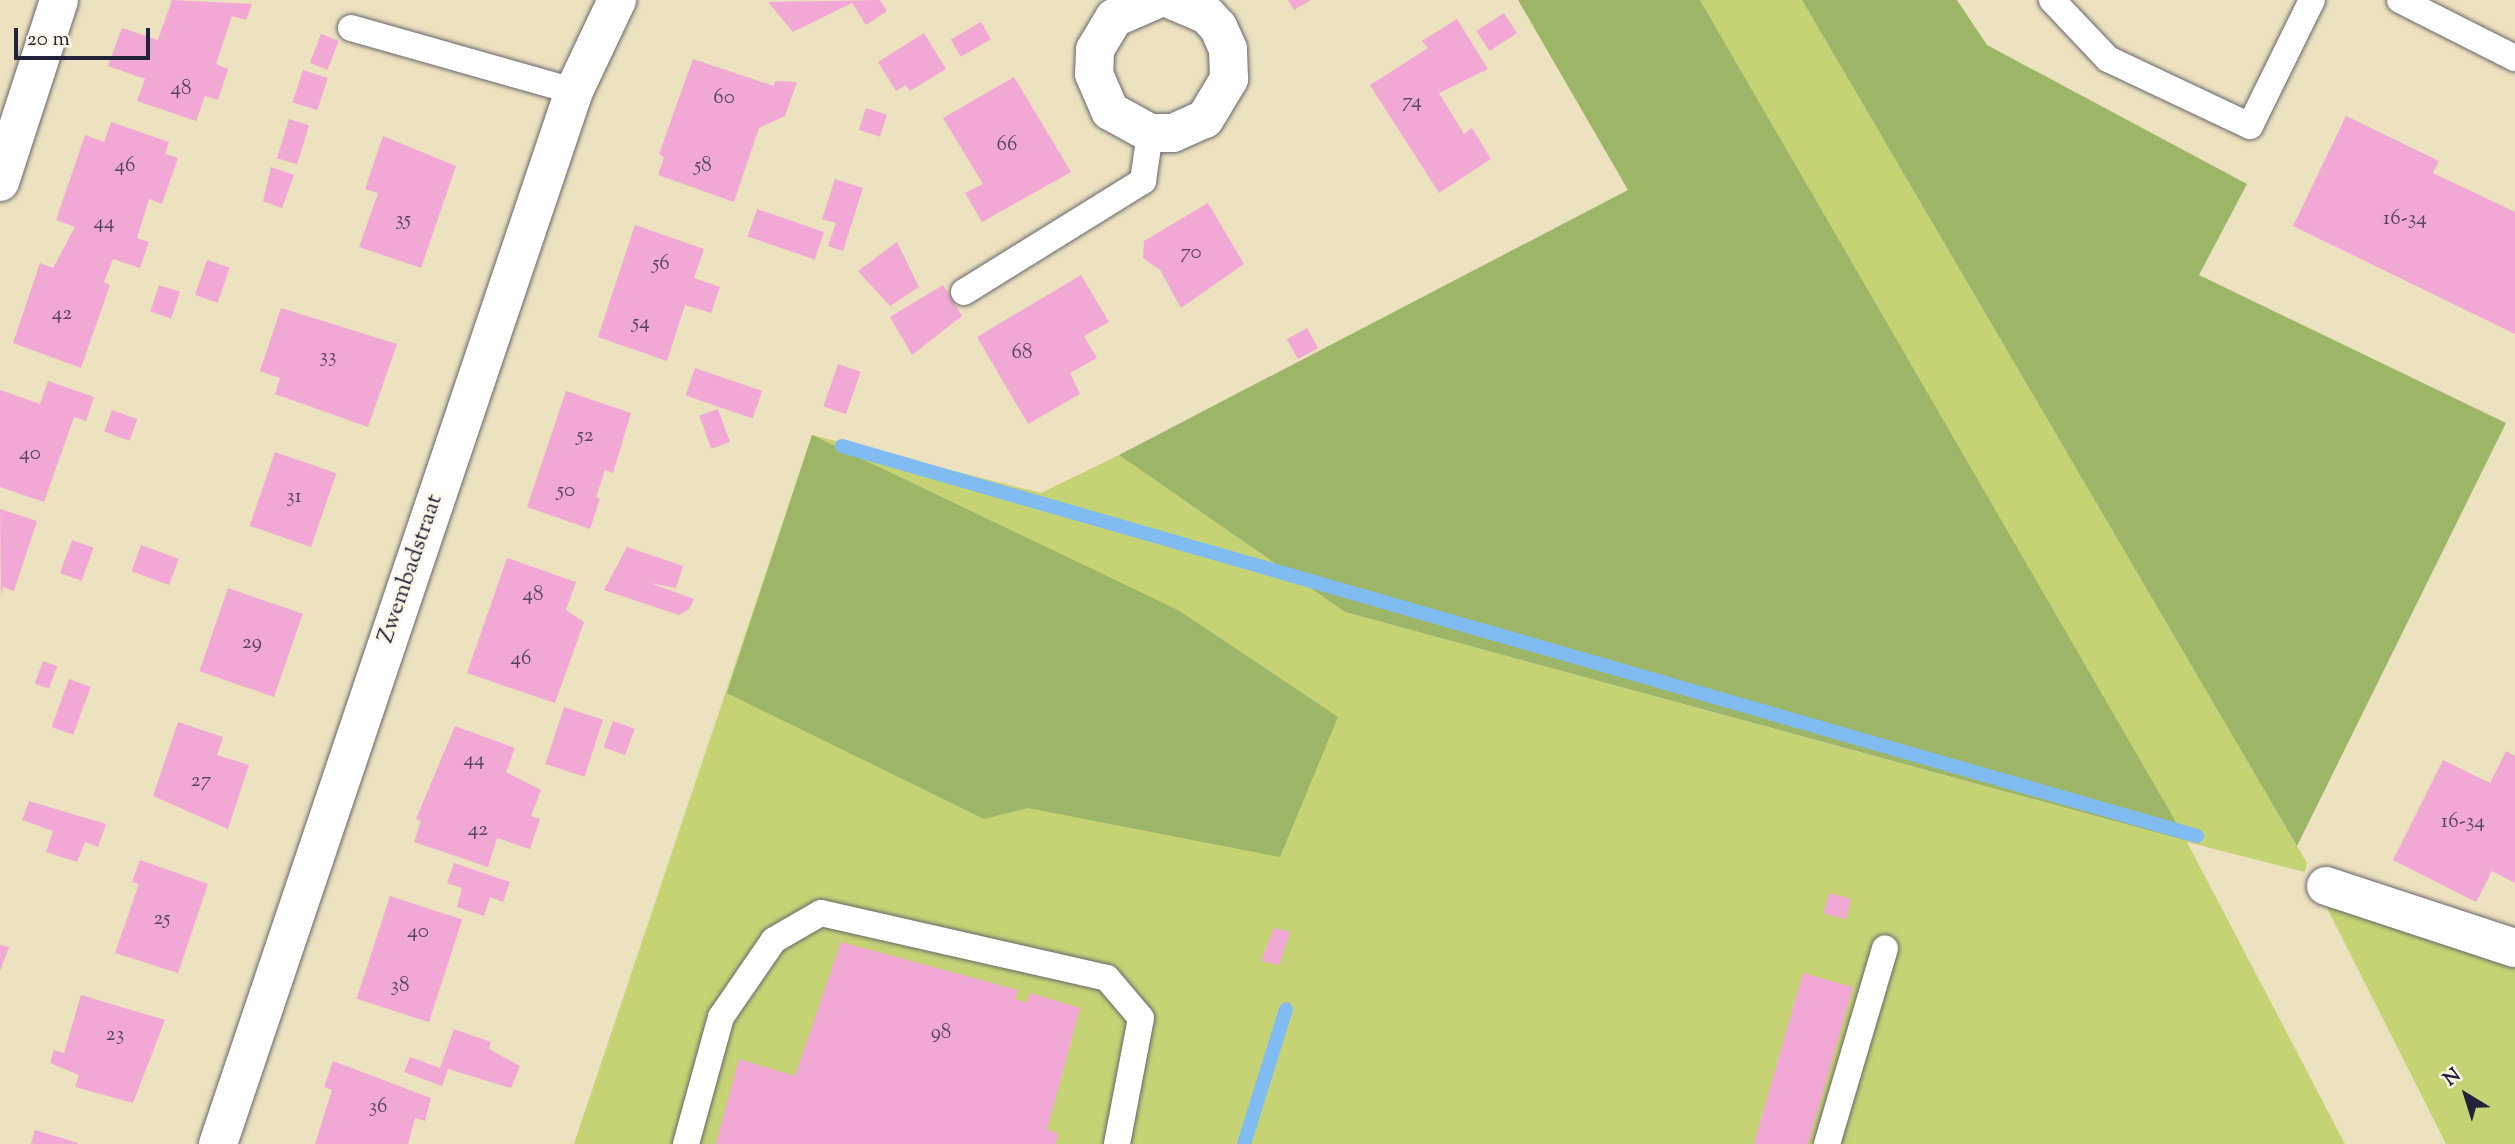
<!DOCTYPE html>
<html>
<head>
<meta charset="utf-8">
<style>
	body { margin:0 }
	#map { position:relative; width:2515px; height:1144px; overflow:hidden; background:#ece2c0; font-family:"Sorts Mill Goudy",serif }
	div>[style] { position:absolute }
	.green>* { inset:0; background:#c6d375 }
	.forest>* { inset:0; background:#9cb566 }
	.stream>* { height:14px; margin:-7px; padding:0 7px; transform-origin:7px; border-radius:7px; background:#80bbf2 }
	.building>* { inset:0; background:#f1a8d4; transform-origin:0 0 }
	.roads { filter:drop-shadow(0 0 2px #69656a) drop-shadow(0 0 2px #69656a) }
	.lane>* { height:26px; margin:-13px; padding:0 13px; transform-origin:13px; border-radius:13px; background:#fff }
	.street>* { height:38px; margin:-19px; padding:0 19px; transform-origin:19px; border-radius:19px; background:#fff }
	span { translate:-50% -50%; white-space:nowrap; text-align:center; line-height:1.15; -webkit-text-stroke:5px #fcf5e5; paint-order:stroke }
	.number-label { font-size:21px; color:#564461 }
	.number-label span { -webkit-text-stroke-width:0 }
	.street-label { font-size:24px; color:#22223b }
	.north { position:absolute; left:2431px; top:1060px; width:70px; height:70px; -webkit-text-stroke:5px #fcf5e5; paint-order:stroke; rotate:322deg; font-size:19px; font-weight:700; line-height:28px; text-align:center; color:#22223b }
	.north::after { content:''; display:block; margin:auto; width:24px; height:32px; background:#22223b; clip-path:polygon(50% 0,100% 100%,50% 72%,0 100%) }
	.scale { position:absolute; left:14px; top:28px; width:136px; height:32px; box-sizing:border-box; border:4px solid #22223b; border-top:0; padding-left:9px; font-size:21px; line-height:24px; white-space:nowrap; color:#22223b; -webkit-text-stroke:5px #fcf5e5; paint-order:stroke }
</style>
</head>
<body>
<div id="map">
	<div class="green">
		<div style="clip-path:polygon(1700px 0,1802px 0,2307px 863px,2305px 872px,2187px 842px,2345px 1144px,574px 1144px,812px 435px,1041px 493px,1119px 455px,1345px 612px,2186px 841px)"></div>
		<div style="clip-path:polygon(2321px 896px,2515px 960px,2515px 1144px,2446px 1144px)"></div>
	</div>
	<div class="forest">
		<div style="clip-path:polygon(1518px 0,1700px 0,2187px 841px,1345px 612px,1119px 455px,1628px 190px)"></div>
		<div style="clip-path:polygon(1802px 0,1957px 0,1987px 45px,2247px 184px,2199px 275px,2506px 423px,2297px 846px)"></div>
		<div style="clip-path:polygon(812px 435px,1178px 610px,1338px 717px,1280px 857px,1028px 808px,984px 819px,727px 693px)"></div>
	</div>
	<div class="stream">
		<div style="left:842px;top:446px;width:1410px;rotate:16.06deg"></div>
		<div style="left:1244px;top:1144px;width:141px;rotate:-72.7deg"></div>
	</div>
	<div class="building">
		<div style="clip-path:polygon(172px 0,252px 4px,246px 20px,232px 16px,216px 64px,228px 69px,218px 100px,205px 96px,196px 121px,137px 101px,145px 79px,108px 66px,122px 28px,158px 40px)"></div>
		<div style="clip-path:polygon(880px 0,887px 11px,866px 25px,852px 3px,793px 32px,768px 2px)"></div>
		<div style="clip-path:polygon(1288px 0,1311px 0,1294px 10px)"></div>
		<div style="left:1504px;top:13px;width:24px;height:33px;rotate:57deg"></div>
		<div style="clip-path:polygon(1457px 19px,1488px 69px,1439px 93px,1464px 134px,1472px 128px,1491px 159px,1439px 193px,1370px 85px,1428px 48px,1422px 41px)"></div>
		<div style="left:981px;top:22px;width:20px;height:35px;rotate:60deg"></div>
		<div style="clip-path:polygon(924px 33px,946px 69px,910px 91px,906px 85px,896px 91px,878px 62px)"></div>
		<div style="left:321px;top:34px;width:19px;height:31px;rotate:21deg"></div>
		<div style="clip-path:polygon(693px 59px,774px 86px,775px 81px,797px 82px,785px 116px,759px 128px,734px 202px,658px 175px,664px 157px,659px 154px)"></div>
		<div style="left:303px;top:70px;width:26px;height:34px;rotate:18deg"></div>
		<div style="clip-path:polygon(1014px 77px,1071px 172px,982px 222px,965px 193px,983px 184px,943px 118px)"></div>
		<div style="left:866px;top:108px;width:22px;height:23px;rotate:18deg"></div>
		<div style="clip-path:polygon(2346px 116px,2439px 161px,2433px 173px,2515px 212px,2515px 334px,2293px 226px)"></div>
		<div style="left:289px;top:119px;width:21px;height:41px;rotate:17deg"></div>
		<div style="clip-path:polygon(111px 122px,169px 142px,165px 154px,178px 158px,162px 204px,149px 199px,137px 238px,149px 242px,140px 268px,113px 259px,104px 282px,110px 285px,81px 368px,13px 343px,40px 263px,53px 268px,75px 227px,56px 220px,85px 135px,104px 142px)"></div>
		<div style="clip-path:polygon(383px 136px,456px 166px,421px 268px,359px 247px,378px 193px,365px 189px)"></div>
		<div style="clip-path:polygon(271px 167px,294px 175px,282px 208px,263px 201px)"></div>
		<div style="clip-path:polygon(835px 179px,863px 188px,843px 251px,828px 246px,836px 223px,822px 219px)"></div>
		<div style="clip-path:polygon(1208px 203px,1244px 264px,1181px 308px,1160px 270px,1143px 258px,1144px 241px)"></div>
		<div style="left:757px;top:209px;width:71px;height:29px;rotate:19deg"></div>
		<div style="clip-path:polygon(635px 225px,704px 249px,694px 278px,720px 287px,711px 313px,685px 305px,667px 361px,598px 337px)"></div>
		<div style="clip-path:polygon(897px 242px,919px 287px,890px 306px,858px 271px)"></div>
		<div style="left:207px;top:260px;width:24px;height:37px;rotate:19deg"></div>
		<div style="clip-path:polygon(1081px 275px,1109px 322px,1084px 336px,1097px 358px,1070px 373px,1080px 394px,1028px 424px,977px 337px)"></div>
		<div style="left:159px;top:285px;width:22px;height:28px;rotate:18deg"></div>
		<div style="clip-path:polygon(943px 285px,962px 316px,912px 355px,890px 317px)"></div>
		<div style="clip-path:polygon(281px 308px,397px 344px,368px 427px,275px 394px,280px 378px,260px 371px)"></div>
		<div style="left:1307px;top:328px;width:23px;height:23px;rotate:61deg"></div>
		<div style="left:838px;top:364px;width:24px;height:45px;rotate:19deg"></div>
		<div style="left:695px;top:368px;width:71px;height:29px;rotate:19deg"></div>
		<div style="clip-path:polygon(48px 381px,94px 397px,86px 421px,74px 417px,44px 502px,0 487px,0 390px,40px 404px)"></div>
		<div style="clip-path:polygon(566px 391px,631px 413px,613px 473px,605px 470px,596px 497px,600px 499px,590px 529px,527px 507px)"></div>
		<div style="left:718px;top:409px;width:35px;height:20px;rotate:70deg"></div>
		<div style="left:112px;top:410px;width:27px;height:23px;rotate:20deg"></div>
		<div style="left:275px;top:452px;width:65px;height:78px;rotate:19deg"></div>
		<div style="clip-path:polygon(0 509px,37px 521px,14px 591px,3px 587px,1px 596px)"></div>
		<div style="left:72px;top:540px;width:23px;height:35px;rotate:20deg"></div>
		<div style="left:141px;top:545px;width:40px;height:28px;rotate:20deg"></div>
		<div style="clip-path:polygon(627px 547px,683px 566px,676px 588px,650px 583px,694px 599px,689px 609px,679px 615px,604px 590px)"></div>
		<div style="clip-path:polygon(507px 558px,576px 582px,566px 610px,584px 622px,555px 703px,467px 673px)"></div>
		<div style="left:228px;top:588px;width:79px;height:88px;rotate:19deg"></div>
		<div style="left:43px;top:661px;width:15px;height:24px;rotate:20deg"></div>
		<div style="left:69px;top:679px;width:23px;height:51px;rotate:20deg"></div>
		<div style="left:564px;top:707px;width:41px;height:60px;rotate:18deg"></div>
		<div style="left:613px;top:721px;width:23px;height:28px;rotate:20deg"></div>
		<div style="clip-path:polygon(178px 722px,223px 737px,217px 755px,249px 765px,228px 829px,153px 796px)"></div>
		<div style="clip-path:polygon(455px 726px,515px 748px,506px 772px,541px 790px,531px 816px,540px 819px,530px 849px,497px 838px,488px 867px,414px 842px,421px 821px,416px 819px)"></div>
		<div style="clip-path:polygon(2506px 751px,2515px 756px,2515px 883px,2492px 871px,2476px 902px,2393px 860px,2443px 760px,2490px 783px)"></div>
		<div style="clip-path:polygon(29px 801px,106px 824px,98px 847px,85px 842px,77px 862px,46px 852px,53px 831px,22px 820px)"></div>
		<div style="clip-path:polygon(140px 860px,208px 884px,178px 973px,115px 953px,139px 884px,132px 882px)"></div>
		<div style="clip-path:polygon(454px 863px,510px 882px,503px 902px,490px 897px,484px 916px,457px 907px,462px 888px,447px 883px)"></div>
		<div style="left:1829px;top:893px;width:23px;height:21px;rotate:15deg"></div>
		<div style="left:390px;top:896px;width:76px;height:108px;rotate:18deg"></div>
		<div style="clip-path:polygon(1274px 928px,1290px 932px,1279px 965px,1261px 961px)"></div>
		<div style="clip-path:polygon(841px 942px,1018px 990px,1015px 999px,1026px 1003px,1030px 993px,1080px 1008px,1047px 1130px,1058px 1133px,1056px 1144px,716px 1144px,739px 1059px,795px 1076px)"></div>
		<div style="clip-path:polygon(0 945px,9px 947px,0 971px)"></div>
		<div style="left:1803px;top:973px;width:52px;height:177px;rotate:16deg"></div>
		<div style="clip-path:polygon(81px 995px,165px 1020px,133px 1103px,75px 1087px,79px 1075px,50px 1063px,54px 1050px,64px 1053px)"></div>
		<div style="clip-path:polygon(454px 1029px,491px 1042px,489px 1049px,520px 1066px,511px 1088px,448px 1069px,442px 1086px,404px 1072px,410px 1057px,440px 1068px)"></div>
		<div style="clip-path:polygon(333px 1061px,431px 1098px,425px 1121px,415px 1118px,408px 1144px,315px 1144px,332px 1090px,324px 1087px)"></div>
		<div style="clip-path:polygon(35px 1130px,78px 1143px,78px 1144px,31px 1144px)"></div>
	</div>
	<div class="roads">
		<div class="lane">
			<div style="left:2052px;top:0;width:81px;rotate:46.5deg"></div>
			<div style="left:2108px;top:59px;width:157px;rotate:25.3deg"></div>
			<div style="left:2250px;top:126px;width:140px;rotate:-63.8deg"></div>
			<div style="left:2400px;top:0;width:129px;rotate:26.8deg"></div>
			<div style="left:351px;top:28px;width:232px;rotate:15.8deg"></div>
			<div style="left:964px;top:292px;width:211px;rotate:-31.8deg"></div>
			<div style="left:1143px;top:181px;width:49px;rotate:-81.7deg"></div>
			<div style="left:686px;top:1144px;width:132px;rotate:-74.6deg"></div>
			<div style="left:721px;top:1017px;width:93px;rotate:-55.5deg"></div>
			<div style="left:774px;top:940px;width:54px;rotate:-29.9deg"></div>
			<div style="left:821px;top:913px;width:293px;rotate:12.8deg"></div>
			<div style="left:1107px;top:978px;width:52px;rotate:49.6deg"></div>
			<div style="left:1141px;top:1018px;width:128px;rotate:100.8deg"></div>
			<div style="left:1827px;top:1144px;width:204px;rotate:-73.5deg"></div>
		</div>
		<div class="street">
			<div style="left:1155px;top:0;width:45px;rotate:156.3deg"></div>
			<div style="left:1114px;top:18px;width:37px;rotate:121deg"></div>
			<div style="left:1095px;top:50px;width:24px;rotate:92deg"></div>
			<div style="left:1094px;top:74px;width:40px;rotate:66.6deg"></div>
			<div style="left:1110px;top:111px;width:46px;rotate:28.8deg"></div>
			<div style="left:1150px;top:133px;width:23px"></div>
			<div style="left:1173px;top:133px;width:35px;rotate:-24deg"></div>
			<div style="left:1205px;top:119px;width:47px;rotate:-59deg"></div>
			<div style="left:1229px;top:79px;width:30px;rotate:-92deg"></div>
			<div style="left:1228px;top:49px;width:24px;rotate:-114deg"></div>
			<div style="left:1218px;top:27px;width:16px;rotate:-133deg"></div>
			<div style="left:1207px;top:15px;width:39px;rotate:-157deg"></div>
			<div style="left:0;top:182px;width:191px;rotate:-72deg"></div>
			<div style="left:2326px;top:886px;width:199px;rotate:18.2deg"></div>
			<div style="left:218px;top:1144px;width:1112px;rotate:-71.32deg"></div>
			<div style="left:574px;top:91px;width:101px;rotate:-64.7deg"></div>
		</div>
	</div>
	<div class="number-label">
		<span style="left:181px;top:89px">48</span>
		<span style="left:724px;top:98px">60</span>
		<span style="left:1412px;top:102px">74</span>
		<span style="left:1007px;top:145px">66</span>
		<span style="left:125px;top:166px">46</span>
		<span style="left:703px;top:166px">58</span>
		<span style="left:2405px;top:219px">16-34</span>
		<span style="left:403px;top:220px">35</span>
		<span style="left:104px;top:223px">44</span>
		<span style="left:1191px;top:253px">70</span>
		<span style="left:661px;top:264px">56</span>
		<span style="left:62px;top:314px">42</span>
		<span style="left:641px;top:323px">54</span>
		<span style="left:1022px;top:353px">68</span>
		<span style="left:328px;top:357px">33</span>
		<span style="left:585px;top:436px">52</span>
		<span style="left:30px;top:454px">40</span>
		<span style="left:566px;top:491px">50</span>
		<span style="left:294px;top:497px">31</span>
		<span style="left:533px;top:595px">48</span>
		<span style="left:252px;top:643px">29</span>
		<span style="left:521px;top:659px">46</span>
		<span style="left:474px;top:760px">44</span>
		<span style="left:201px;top:781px">27</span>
		<span style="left:2463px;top:822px">16-34</span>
		<span style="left:478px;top:830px">42</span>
		<span style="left:162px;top:919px">25</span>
		<span style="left:418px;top:932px">40</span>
		<span style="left:400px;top:986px">38</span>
		<span style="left:941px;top:1033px">98</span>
		<span style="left:115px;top:1035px">23</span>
		<span style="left:378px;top:1107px">36</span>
	</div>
	<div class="street-label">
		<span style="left:411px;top:569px;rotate:-71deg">Zwembadstraat</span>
	</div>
	<div class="north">N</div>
	<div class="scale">20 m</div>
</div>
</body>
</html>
